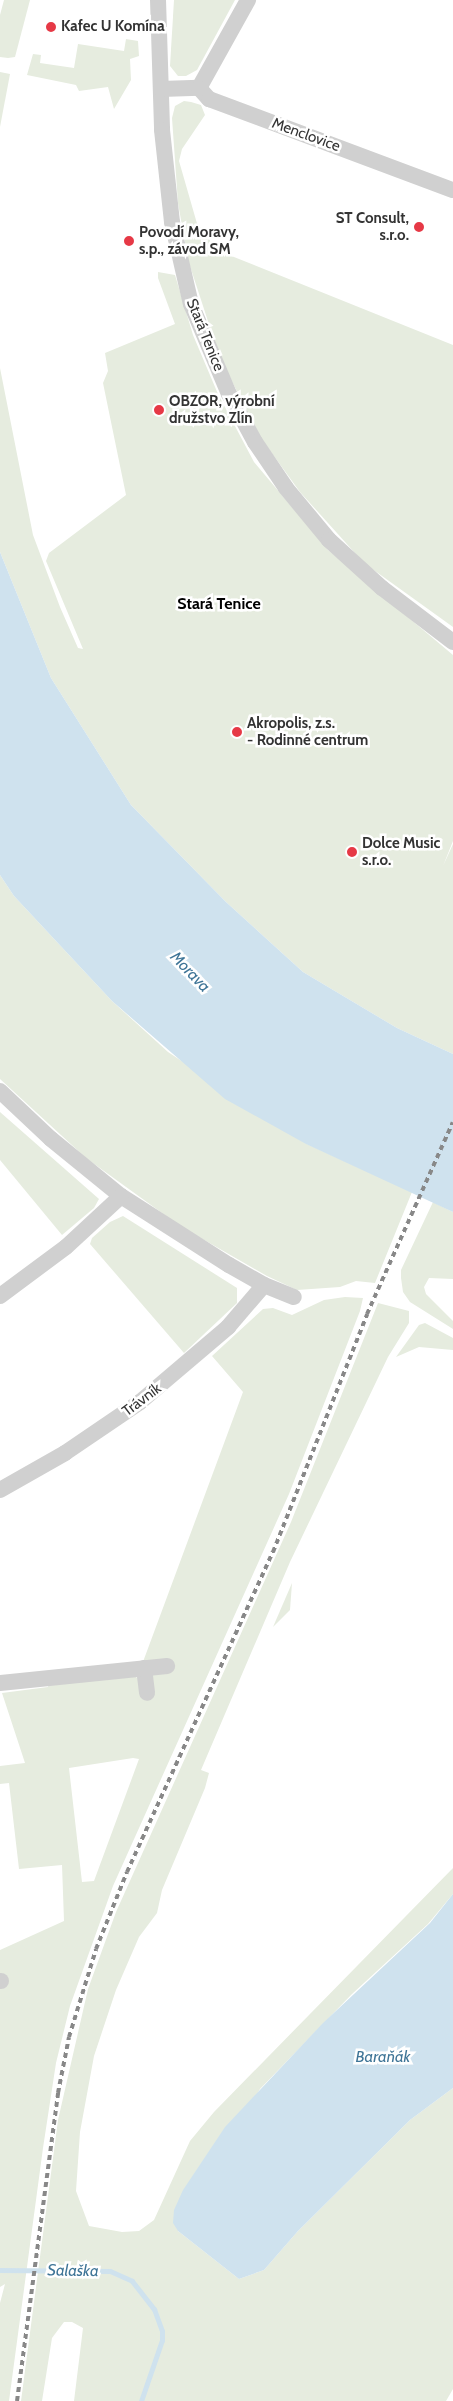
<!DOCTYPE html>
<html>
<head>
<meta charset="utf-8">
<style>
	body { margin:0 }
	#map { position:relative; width:453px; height:2401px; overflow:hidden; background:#fff; font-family:Cabin,sans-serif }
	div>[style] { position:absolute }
	.green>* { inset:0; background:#e6ecdf }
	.water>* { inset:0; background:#cfe2ee }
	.stream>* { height:5px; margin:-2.5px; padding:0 2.5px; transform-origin:2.5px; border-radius:2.5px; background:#cfe2ee }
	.minor>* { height:16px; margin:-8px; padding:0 8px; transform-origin:8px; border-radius:8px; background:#d0d0d0 }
	.rail>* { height:4px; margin-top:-2px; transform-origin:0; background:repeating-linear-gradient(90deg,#888 0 5px,transparent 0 9px) }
	.dots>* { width:14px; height:14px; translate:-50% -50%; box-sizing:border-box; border:2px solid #fff; border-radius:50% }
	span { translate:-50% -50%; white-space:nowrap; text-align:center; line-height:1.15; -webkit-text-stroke:5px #fff; paint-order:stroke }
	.poi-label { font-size:15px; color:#333; font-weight:700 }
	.left { translate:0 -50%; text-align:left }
	.right { translate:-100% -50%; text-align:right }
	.street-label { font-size:15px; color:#333 }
	.neighbourhood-label { font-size:16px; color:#000; font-weight:700 }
	.water-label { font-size:16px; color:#3f7597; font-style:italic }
</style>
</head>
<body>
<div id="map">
	<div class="green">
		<div style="clip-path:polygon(4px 0,30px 0,15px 57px,8px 58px,0 57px,0 15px)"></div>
		<div style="clip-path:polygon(174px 0,235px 0,197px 70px,186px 76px,178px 76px,170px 66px)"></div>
		<div style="clip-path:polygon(126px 39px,138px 41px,139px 56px,130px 59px,131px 80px,114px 109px,108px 87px,79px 91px,76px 85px,27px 75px,33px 54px,41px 55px,40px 63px,74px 68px,78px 44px,124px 51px)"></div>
		<div style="clip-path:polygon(0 72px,10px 74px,0 127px)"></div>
		<div style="clip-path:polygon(191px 102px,201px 105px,205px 115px,182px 149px,179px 161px,198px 227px,204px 228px,214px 249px,453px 345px,453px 627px,364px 563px,300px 492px,258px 434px,219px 355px,188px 260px,178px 203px,172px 118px,175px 106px,184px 101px)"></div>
		<div style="clip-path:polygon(158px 272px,175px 275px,193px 335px,218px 394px,254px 462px,328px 550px,453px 655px,453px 841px,443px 866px,453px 844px,453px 1054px,397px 1028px,303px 972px,226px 902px,131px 805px,51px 678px,0 552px,0 368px,33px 535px,60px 607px,78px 648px,83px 649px,46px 561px,49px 553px,126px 495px,103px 383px,108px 371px,105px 353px,175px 324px,158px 278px)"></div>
		<div style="clip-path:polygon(0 875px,14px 896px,112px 1001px,168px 1052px,307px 1144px,412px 1192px,375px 1283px,356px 1281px,340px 1287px,297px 1290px,267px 1276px,180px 1226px,86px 1158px,0 1079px)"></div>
		<div style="clip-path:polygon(0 1112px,99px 1199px,94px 1208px,62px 1235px,0 1160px)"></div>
		<div style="clip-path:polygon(433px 1202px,453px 1212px,453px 1279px,429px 1278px,424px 1287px,426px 1294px,453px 1321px,453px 1329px,410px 1302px,403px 1292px,401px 1278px,401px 1270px)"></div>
		<div style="clip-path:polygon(123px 1216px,237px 1288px,237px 1303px,184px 1353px,90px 1244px,92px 1238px,110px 1222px)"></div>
		<div style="clip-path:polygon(evenodd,345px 1297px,363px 1298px,360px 1311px,289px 1494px,113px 1886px,70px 2006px,56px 2063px,43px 2148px,9px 2401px,0 2401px,0 2303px,5px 2284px,0 2287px,0 1950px,64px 1921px,62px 1865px,19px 1869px,9px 1783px,0 1784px,0 1766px,25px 1763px,2px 1693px,48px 1687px,49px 1682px,134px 1675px,137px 1678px,243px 1392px,212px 1356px,263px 1309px,273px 1308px,292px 1315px,324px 1300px,345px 1297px,133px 1758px,139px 1759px,94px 1881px,82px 1882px,69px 1768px,133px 1758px)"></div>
		<div style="clip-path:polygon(378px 1303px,409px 1311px,409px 1323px,388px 1357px,290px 1562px,201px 1770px,209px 1773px,205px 1788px,162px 1890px,157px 1913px,139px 1937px,116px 1990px,94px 2056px,80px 2132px,76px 2191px,89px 2226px,122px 2232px,139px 2231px,154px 2220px,190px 2141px,214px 2112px,453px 1868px,453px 1894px,428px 1924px,352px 1994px,260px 2089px,178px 2231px,239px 2279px,264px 2270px,298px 2231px,410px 2120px,453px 2088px,453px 2389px,446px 2401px,74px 2401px,83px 2328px,72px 2322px,64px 2322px,52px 2338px,42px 2401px,21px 2401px,58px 2120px,88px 1989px,116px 1912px,291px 1522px)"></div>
		<div style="clip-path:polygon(425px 1323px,453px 1338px,453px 1350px,419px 1347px,396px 1357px,419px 1325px)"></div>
		<div style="clip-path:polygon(292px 1583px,290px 1610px,273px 1627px)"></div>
	</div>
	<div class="water">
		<div style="clip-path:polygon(0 552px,51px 678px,131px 805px,226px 902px,303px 972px,397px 1028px,453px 1054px,453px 1212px,306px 1144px,225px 1099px,112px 1001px,14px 896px,0 875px)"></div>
		<div style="clip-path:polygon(453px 1894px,453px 2088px,410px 2120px,298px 2231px,264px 2270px,239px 2279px,178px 2231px,173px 2223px,174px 2210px,183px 2190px,225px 2127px,323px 2023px,430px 1923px)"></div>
	</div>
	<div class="stream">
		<div style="left:0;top:2270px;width:110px;rotate:0.5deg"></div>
		<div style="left:110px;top:2271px;width:24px;rotate:24deg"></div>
		<div style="left:132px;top:2281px;width:36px;rotate:52deg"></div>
		<div style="left:154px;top:2309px;width:23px;rotate:70deg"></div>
		<div style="left:162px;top:2331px;width:9px;rotate:90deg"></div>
		<div style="left:162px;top:2340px;width:65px;rotate:109deg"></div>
	</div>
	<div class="minor">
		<div style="left:158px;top:0;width:130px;rotate:88.2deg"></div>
		<div style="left:162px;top:130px;width:93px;rotate:83.8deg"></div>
		<div style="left:172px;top:222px;width:84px;rotate:77deg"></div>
		<div style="left:191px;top:304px;width:98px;rotate:67.1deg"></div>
		<div style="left:229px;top:394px;width:55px;rotate:61.6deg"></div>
		<div style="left:255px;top:442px;width:55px;rotate:56deg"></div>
		<div style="left:286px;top:488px;width:67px;rotate:50.4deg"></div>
		<div style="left:329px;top:540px;width:72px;rotate:42.2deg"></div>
		<div style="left:382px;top:588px;width:89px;rotate:37.3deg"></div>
		<div style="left:199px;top:88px;width:101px;rotate:-60.9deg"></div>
		<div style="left:161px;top:89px;width:38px;rotate:-2deg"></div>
		<div style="left:199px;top:88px;width:15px;rotate:48deg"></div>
		<div style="left:209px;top:99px;width:260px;rotate:20.5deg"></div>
		<div style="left:0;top:1091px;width:70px;rotate:43.3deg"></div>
		<div style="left:51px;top:1139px;width:90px;rotate:39.2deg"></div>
		<div style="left:121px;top:1196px;width:128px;rotate:32.6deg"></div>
		<div style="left:229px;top:1265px;width:40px;rotate:29.7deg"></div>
		<div style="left:264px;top:1285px;width:32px;rotate:22deg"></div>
		<div style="left:0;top:1296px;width:82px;rotate:-36.6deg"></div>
		<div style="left:66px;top:1247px;width:75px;rotate:-42.8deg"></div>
		<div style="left:0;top:1490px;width:75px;rotate:-29.6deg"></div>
		<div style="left:65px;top:1453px;width:91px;rotate:-34.2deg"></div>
		<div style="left:140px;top:1402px;width:116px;rotate:-40.4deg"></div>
		<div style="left:228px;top:1327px;width:55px;rotate:-49.4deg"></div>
		<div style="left:144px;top:1668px;width:25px;rotate:83deg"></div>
		<div style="left:0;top:1683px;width:168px;rotate:-5.8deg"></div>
		<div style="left:0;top:1981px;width:1px"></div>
	</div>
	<div class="rail">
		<div style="left:17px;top:2401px;width:311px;rotate:-82.4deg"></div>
		<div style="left:58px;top:2093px;width:57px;rotate:-78.9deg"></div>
		<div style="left:69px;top:2037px;width:92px;rotate:-72.9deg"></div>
		<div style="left:96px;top:1949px;width:83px;rotate:-68.1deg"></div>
		<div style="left:127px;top:1872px;width:352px;rotate:-65.5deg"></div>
		<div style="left:273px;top:1552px;width:256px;rotate:-68.4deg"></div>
		<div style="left:367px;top:1314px;width:210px;rotate:-65.9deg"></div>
	</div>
	<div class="dots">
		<div style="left:51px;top:27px;background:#e63946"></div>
		<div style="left:419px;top:227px;background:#e63946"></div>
		<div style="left:129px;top:241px;background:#e63946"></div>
		<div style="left:159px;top:410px;background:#e63946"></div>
		<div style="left:237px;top:732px;background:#e63946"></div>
		<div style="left:352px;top:852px;background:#e63946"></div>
	</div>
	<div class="poi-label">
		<span class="left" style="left:61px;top:27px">Kafec U Komína</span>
		<span class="right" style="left:409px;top:227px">ST Consult,<br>s.r.o.</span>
		<span class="left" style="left:139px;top:241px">Povodí Moravy,<br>s.p., závod SM</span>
		<span class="left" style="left:169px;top:410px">OBZOR, výrobní<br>družstvo Zlín</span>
		<span class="left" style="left:247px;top:732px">Akropolis, z.s.<br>- Rodinné centrum</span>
		<span class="left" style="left:362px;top:852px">Dolce Music<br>s.r.o.</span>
	</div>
	<div class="street-label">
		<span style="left:306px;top:135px;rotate:20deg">Menclovice</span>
		<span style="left:205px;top:335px;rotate:68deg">Stará Tenice</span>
		<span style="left:142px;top:1400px;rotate:-37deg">Trávník</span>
	</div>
	<div class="neighbourhood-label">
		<span style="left:219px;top:604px">Stará Tenice</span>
	</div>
	<div class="water-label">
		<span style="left:190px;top:972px;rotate:46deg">Morava</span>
		<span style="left:383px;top:2057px">Baraňák</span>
		<span style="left:73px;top:2271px;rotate:1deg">Salaška</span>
	</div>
</div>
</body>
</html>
